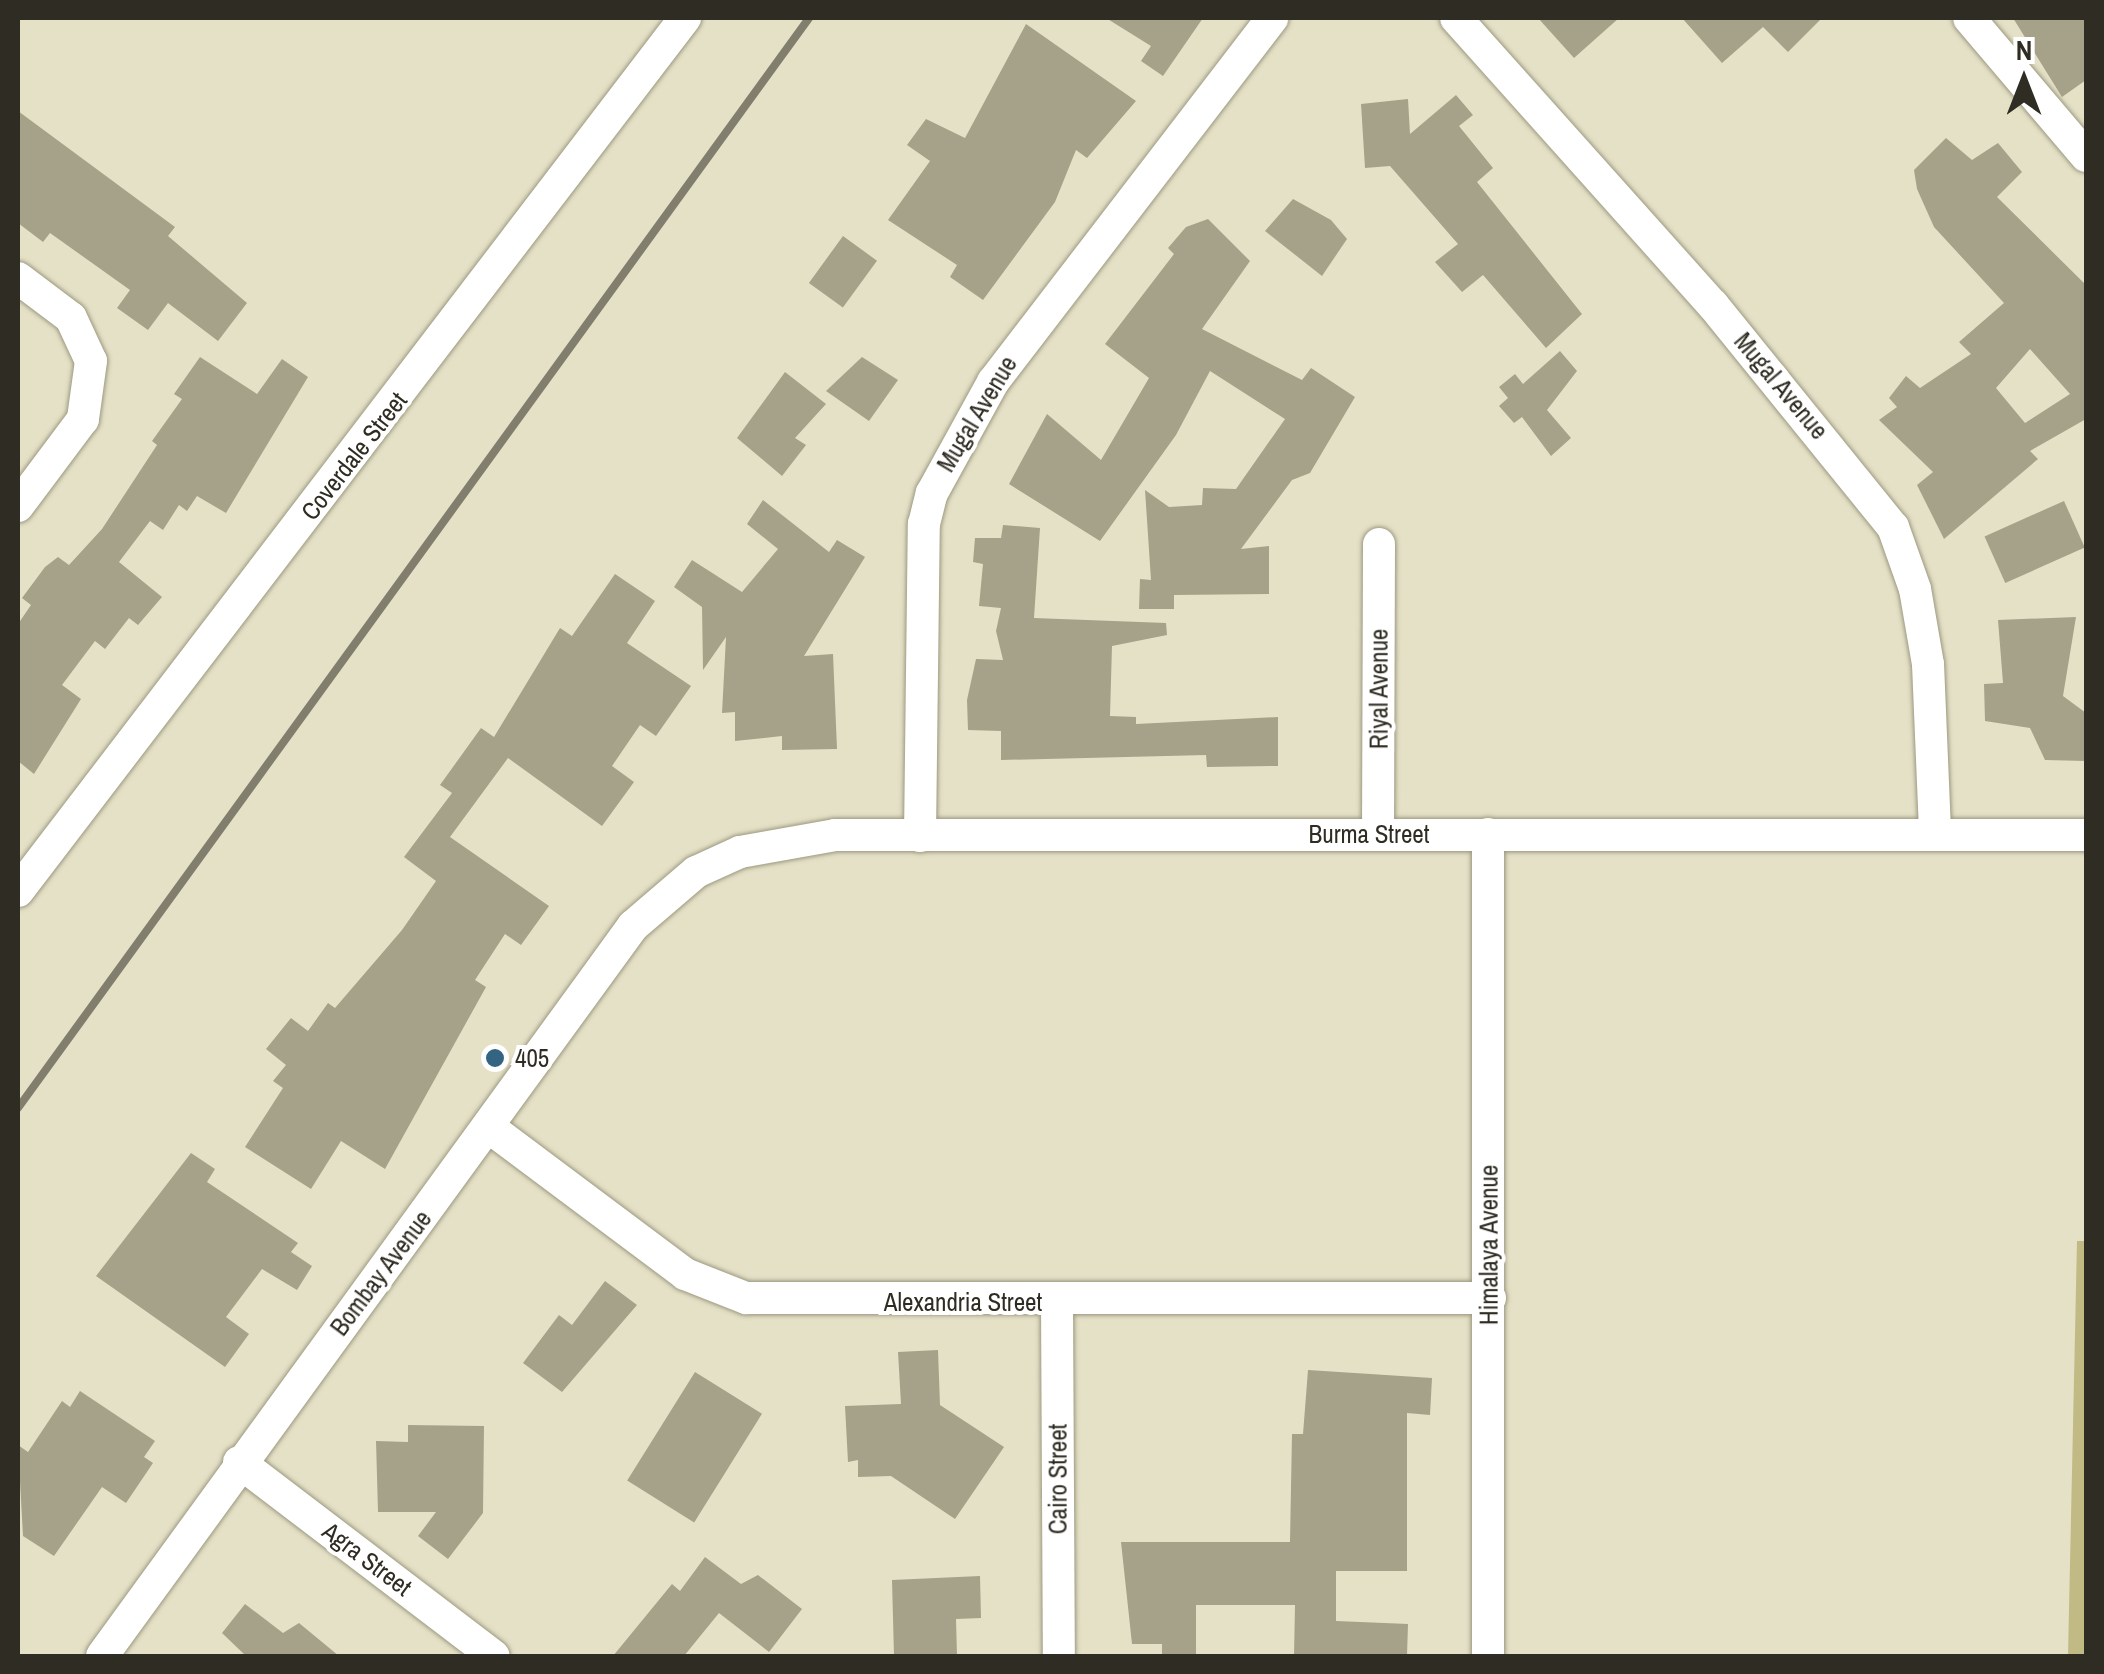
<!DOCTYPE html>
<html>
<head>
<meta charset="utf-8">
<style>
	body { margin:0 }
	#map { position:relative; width:2104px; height:1674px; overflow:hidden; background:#e5e1c7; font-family:"Archivo Narrow",sans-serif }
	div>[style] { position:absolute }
	.green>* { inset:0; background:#c2ba84 }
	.building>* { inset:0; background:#a5a289; transform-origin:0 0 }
	.roads { filter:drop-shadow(0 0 2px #9c9980) drop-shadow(0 0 2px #9c9980) }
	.minor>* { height:32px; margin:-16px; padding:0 16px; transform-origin:16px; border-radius:16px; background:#fff }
	.rail>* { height:8px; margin:-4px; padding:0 4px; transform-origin:4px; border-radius:4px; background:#817e6d }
	.dots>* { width:28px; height:28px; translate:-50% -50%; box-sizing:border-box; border:5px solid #fff; border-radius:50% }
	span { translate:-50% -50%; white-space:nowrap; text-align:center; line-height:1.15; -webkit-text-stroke:8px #fff; paint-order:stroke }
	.street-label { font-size:25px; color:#2f2d23 }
	.poi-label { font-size:25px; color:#2f2d23 }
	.left { translate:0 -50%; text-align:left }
	.frame { position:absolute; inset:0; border:20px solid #2f2d23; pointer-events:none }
	.north { position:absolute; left:1974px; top:30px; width:100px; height:100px; -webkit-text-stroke:8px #fff; paint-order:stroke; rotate:0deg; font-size:28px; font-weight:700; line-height:40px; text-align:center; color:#2f2d23 }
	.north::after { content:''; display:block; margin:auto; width:35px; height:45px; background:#2f2d23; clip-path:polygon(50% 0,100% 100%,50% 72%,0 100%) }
</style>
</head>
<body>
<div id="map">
	<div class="green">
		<div style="clip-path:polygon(2077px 1241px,2086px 1241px,2086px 1656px,2068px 1656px)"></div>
	</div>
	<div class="building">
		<div style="clip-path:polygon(1106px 18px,1203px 18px,1163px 76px,1141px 61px,1151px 46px)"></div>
		<div style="clip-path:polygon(1538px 18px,1619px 18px,1574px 58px)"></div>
		<div style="clip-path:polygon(1682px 18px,1822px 18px,1788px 52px,1763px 27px,1722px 63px)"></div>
		<div style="clip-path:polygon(2013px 18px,2086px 18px,2086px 80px,2062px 97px)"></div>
		<div style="clip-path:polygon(1026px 24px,1136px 101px,1087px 158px,1076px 150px,1055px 202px,983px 300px,950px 277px,957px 265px,888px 220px,930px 161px,907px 145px,926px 119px,965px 138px)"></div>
		<div style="clip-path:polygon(1456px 95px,1473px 115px,1459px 126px,1493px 168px,1477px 182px,1582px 314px,1546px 348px,1483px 275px,1462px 292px,1435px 262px,1458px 244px,1390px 166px,1365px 168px,1361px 104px,1408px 99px,1410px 134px)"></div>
		<div style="clip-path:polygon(18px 111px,175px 227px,168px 236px,247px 303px,218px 341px,168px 303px,148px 330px,117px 308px,130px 290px,50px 233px,43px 242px,18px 223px)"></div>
		<div style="clip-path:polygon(evenodd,1946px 138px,1972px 160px,1998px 143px,2022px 172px,1997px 197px,2086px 285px,2086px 419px,2030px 451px,2038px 459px,1944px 539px,1917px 485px,1933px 472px,1879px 420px,1897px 407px,1889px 398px,1906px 376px,1920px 388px,1971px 354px,1959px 342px,2004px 303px,1934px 227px,1917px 189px,1914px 170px,1946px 138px,2030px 349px,2070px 394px,2025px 423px,1996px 388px,2030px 349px)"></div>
		<div style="clip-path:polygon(1293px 199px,1331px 220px,1347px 239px,1322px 276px,1265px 231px)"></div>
		<div style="clip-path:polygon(1208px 219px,1250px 261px,1202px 329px,1302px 380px,1311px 368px,1355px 397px,1310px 473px,1292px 480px,1241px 549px,1269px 546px,1269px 594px,1174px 595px,1174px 609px,1139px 609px,1140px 579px,1151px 580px,1145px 490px,1169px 507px,1202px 505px,1203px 488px,1236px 489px,1285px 419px,1210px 371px,1176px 435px,1100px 541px,1009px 484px,1047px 414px,1101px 460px,1149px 378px,1105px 344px,1174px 254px,1168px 248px,1186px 227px)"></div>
		<div style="left:843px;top:236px;width:42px;height:58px;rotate:36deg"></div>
		<div style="clip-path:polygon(1560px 351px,1577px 371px,1547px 410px,1571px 438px,1551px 456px,1522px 417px,1514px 423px,1499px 406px,1508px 398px,1499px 387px,1515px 374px,1523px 384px)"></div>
		<div style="clip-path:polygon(200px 357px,257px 394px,282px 359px,308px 377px,226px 513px,197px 496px,187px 511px,179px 505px,163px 530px,150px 521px,119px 562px,162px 597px,138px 625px,129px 618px,105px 649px,95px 641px,62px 685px,81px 699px,34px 774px,18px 761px,18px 624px,31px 605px,22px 598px,45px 567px,58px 557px,69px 565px,102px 529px,157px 445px,152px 441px,182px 399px,174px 394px)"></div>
		<div style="clip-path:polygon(862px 357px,898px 380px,869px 421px,826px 391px)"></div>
		<div style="clip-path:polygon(785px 372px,826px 404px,795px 438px,806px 445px,782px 476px,737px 438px)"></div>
		<div style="clip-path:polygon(763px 500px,829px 552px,837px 540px,865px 557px,804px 656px,833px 654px,837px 749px,782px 750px,782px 736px,735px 741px,735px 712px,722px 713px,726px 637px,703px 670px,702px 607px,674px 587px,692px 560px,742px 592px,778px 549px,747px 524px)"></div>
		<div style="left:2064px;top:501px;width:51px;height:87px;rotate:66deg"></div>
		<div style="clip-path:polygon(1003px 525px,1040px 528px,1034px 618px,1166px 623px,1167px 635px,1112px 646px,1110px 716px,1136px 717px,1136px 724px,1278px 717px,1278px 766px,1207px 767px,1206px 755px,1001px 760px,1001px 731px,968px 730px,967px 700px,976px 659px,1003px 660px,996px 631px,1001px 608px,979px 606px,983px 564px,973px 562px,975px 538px,1001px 538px)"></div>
		<div style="clip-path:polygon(615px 574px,655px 601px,627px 643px,691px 686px,656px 736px,640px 725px,612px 766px,634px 782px,602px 826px,508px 758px,450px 837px,549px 906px,521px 945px,505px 934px,475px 980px,486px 987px,385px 1169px,341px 1141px,311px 1189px,245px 1147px,283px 1088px,273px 1081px,286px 1065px,266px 1049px,291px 1018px,308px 1031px,328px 1003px,335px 1008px,402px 930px,436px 881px,404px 857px,452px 793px,440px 785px,481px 728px,494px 737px,560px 628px,572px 636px)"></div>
		<div style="clip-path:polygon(2076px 617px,2063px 696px,2086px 713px,2086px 761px,2045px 760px,2030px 728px,1985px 721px,1984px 684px,2003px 683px,1998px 620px)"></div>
		<div style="clip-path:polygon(191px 1153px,215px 1169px,207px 1182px,298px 1243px,291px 1252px,312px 1266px,297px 1290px,262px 1269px,226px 1317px,249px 1334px,225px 1367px,96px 1276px)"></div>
		<div style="clip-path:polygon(605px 1281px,637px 1305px,562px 1392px,523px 1363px,559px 1315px,572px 1325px)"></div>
		<div style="clip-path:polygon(938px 1350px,940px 1405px,1004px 1447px,955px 1519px,891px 1476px,858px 1477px,858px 1460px,848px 1462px,845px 1406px,901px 1404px,898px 1352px)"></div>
		<div style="clip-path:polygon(1308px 1370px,1432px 1378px,1430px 1415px,1407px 1413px,1407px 1571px,1336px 1571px,1336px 1621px,1408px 1624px,1407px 1656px,1294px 1656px,1295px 1605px,1196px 1605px,1196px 1656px,1162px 1656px,1162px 1644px,1132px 1644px,1121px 1542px,1290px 1542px,1292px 1434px,1303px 1434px)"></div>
		<div style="left:695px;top:1372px;width:79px;height:128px;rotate:32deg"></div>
		<div style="clip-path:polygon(80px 1391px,155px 1441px,144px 1457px,153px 1463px,126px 1503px,102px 1487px,54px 1556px,23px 1536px,18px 1445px,28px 1452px,62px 1401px,70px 1407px)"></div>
		<div style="clip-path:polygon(408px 1425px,484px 1426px,483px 1513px,448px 1559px,418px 1536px,436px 1512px,378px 1512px,376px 1441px,408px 1442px)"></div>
		<div style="clip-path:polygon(705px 1557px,741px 1584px,758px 1575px,802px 1609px,769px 1652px,719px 1613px,684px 1656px,613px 1656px,672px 1584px,680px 1591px)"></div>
		<div style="clip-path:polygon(980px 1576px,981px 1618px,956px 1619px,957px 1656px,894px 1656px,892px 1580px)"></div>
		<div style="clip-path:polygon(245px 1604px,283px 1633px,299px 1623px,339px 1656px,246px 1656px,222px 1633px)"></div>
	</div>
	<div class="roads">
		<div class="minor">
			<div style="left:1456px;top:18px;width:385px;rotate:48.2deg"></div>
			<div style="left:1713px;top:305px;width:286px;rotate:51deg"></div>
			<div style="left:1893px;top:527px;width:66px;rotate:70.5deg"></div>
			<div style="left:1915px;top:589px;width:76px;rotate:80.2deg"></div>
			<div style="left:1928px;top:664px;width:169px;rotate:87.6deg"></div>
			<div style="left:1969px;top:18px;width:181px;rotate:49.7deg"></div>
			<div style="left:18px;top:278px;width:66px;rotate:37deg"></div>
			<div style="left:71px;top:318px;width:47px;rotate:65.1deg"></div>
			<div style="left:91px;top:361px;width:59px;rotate:97.9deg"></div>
			<div style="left:83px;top:419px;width:109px;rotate:126.8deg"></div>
			<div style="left:1378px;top:833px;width:289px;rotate:-89.8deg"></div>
			<div style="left:1488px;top:834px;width:822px;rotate:90deg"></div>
			<div style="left:920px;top:836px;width:312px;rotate:-89.3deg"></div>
			<div style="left:924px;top:524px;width:32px;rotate:-76deg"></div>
			<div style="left:932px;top:493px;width:127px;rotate:-61.2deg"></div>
			<div style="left:993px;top:382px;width:459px;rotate:-52.5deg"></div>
			<div style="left:18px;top:891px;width:1099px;rotate:-52.62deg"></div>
			<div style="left:490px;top:1128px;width:244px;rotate:36.8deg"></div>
			<div style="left:685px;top:1274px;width:66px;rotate:21.5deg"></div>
			<div style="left:746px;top:1298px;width:744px"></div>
			<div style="left:1057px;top:1302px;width:354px;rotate:89.7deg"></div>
			<div style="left:239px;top:1462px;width:320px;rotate:37.3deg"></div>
			<div style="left:102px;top:1656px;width:903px;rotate:-53.97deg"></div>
			<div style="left:633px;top:926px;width:83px;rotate:-40.6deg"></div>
			<div style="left:696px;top:872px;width:48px;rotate:-24.4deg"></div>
			<div style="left:740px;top:852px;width:97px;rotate:-10.1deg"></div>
			<div style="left:835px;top:835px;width:1251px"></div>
		</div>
	</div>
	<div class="rail">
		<div style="left:18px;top:1108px;width:1347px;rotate:-54.03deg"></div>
	</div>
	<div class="dots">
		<div style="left:495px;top:1058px;background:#336582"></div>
	</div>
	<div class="street-label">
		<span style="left:1781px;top:386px;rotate:50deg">Mugal Avenue</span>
		<span style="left:977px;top:414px;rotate:-59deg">Mugal Avenue</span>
		<span style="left:354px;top:456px;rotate:-52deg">Coverdale Street</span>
		<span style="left:1379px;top:689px;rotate:-90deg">Riyal Avenue</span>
		<span style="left:1369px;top:834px">Burma Street</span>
		<span style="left:1489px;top:1245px;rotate:-90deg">Himalaya Avenue</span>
		<span style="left:381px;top:1273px;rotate:-53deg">Bombay Avenue</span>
		<span style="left:963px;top:1302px">Alexandria Street</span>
		<span style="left:1058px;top:1479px;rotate:-90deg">Cairo Street</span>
		<span style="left:367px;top:1559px;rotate:37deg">Agra Street</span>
	</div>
	<div class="poi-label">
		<span class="left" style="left:515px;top:1058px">405</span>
	</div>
	<div class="frame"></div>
	<div class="north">N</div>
</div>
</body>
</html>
